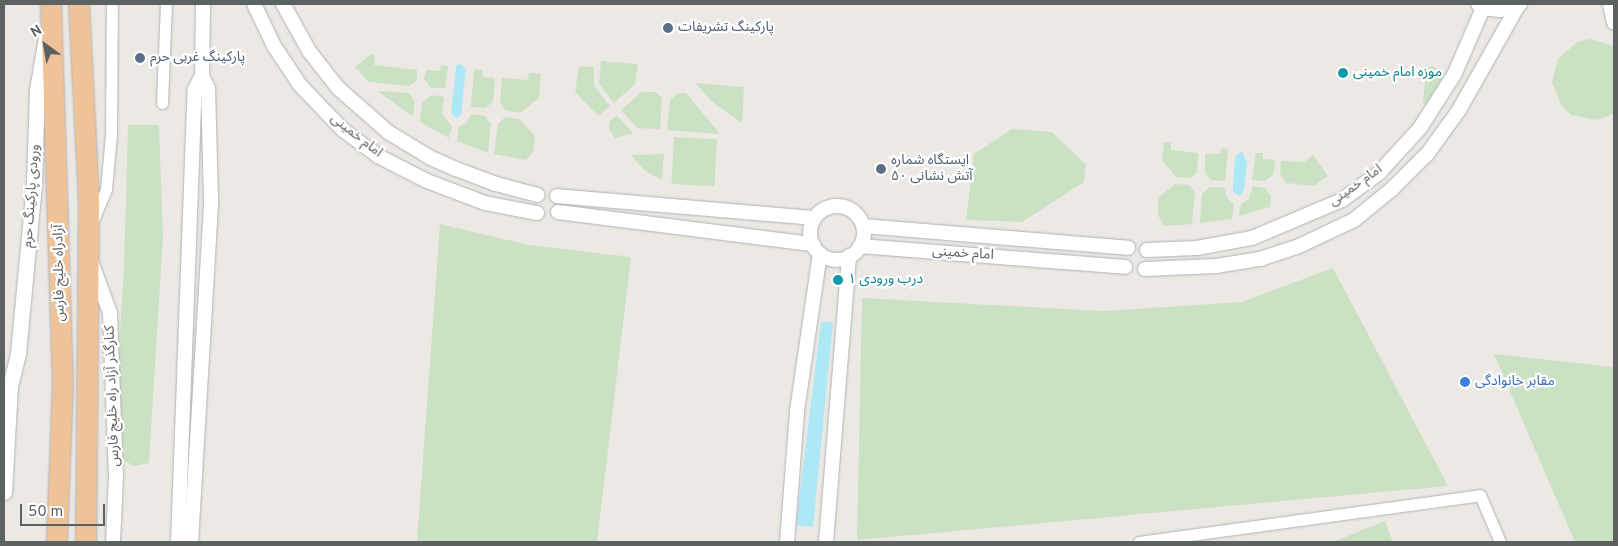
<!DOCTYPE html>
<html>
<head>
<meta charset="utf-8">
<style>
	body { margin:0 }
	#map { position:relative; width:1618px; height:546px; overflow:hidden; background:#ece8e4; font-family:Overpass,"Noto Sans Arabic",sans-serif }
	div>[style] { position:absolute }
	.green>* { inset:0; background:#cbe1c3; transform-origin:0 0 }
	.water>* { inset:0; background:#ace8f5 }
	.roads { filter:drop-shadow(0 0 1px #afb3b4) drop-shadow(0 0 1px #afb3b4) }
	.minor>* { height:11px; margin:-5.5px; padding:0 5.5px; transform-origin:5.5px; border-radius:5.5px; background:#fff }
	.tertiary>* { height:14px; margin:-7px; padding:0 7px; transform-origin:7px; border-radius:7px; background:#fff }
	.tertiary>.ring { margin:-7px; padding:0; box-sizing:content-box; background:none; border:14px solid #fff; border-radius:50% }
	.secondary>* { height:15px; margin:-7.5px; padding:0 7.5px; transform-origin:7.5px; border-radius:7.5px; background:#fff }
	.motorway>* { height:20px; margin:-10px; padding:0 10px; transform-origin:10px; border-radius:10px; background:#f0c297 }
	.dots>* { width:14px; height:14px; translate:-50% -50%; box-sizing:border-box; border:2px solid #fff; border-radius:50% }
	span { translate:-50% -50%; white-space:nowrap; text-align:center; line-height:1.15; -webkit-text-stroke:4.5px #fff; paint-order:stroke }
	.service-label { font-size:14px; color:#4e5e75 }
	.left { translate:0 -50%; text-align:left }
	.culture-label { font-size:14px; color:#0d838f }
	.street-label { font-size:14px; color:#5c6162 }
	.shop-label { font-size:14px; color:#366cbe }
	.frame { position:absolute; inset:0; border:5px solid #5c6162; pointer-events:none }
	.north { position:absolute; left:20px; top:20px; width:50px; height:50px; -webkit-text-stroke:4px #fff; paint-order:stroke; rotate:328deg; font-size:14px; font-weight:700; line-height:20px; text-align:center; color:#5c6162 }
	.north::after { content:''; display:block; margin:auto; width:18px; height:22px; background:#5c6162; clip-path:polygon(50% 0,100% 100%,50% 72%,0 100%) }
	.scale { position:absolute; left:20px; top:504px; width:85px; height:22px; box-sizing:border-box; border:2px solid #5c6162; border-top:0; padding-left:6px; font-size:15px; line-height:18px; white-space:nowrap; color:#5c6162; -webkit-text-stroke:4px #fff; paint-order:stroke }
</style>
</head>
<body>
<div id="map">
	<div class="green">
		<div style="clip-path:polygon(1590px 39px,1614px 46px,1614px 114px,1597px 120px,1571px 115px,1562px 106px,1552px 83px,1558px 59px,1577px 42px)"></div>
		<div style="clip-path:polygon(371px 54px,375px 56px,374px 65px,417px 70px,417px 80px,409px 86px,369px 82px,355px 67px)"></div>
		<div style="clip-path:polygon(601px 61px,638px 64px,635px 84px,614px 103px,599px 84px)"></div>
		<div style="clip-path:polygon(441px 65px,448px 66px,445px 88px,431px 88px,424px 79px,426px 70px,440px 71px)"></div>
		<div style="clip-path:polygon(579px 66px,594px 67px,594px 86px,610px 106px,598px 116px,575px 92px)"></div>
		<div style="clip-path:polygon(1433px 66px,1444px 76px,1426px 106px,1423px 103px,1426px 69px)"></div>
		<div style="clip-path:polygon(474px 69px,483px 70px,483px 77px,495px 78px,493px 102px,485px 108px,471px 107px)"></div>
		<div style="clip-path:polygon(529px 73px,541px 74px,539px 98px,520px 113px,505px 110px,500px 101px,502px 78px,528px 80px)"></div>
		<div style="clip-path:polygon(696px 83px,744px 87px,742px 123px,711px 101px)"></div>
		<div style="clip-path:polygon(378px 91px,409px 93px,415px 101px,413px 117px)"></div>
		<div style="clip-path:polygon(642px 92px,656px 92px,662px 98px,660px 129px,637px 128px,621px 110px)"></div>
		<div style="clip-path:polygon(678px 93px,686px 93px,720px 134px,667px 130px,670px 100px)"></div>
		<div style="clip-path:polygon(431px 95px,444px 97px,442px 114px,452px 126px,449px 138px,420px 122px,422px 103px)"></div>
		<div style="clip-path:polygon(471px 114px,485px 116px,491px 124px,488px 153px,457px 141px,459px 126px,467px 123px)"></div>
		<div style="clip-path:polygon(617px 115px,633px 133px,615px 138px,609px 129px,610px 121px)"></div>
		<div style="clip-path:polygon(505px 117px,519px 119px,535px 136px,533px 153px,526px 160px,494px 154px,498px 124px)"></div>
		<div style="clip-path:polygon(128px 125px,159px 125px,163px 237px,149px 463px,134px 466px,120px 458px,115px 404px,124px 269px)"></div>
		<div style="clip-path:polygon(1012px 129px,1052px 132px,1086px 165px,1084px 182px,1022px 222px,966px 220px,974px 154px)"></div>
		<div style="left:674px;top:137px;width:43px;height:47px;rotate:3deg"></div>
		<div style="clip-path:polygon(1164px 142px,1171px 143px,1171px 150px,1198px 153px,1197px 172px,1191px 178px,1176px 177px,1162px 160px)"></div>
		<div style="clip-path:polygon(1221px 148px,1228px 149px,1225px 181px,1211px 180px,1205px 173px,1205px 154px,1220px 154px)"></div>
		<div style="clip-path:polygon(1256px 153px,1263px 153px,1263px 159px,1275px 160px,1274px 174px,1265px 181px,1252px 180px)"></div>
		<div style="clip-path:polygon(664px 154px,662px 180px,645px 171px,631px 155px)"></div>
		<div style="clip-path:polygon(1313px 155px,1328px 176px,1314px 186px,1286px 183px,1280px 174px,1281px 161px,1304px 162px)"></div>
		<div style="clip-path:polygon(1175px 184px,1189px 185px,1195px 193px,1192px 224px,1164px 226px,1158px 215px,1158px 198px)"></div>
		<div style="clip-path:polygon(1253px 186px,1265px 188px,1271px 196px,1270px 207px,1239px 216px,1241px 204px,1249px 199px)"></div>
		<div style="clip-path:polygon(1210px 187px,1224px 187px,1227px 198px,1234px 204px,1232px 219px,1200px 223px,1202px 194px)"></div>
		<div style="clip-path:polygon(440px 224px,529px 245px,631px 257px,597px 542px,417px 542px)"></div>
		<div style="clip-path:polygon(1333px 268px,1448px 486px,857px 540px,862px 298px,1104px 311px,1242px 302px)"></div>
		<div style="clip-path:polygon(1494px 354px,1614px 367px,1614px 542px,1575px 542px)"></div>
		<div style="clip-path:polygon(1385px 521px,1393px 542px,1333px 542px)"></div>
	</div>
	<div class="water">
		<div style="clip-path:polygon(460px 64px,466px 69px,461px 115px,457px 118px,451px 114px,456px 66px)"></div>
		<div style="clip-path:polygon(1242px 151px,1247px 163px,1244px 190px,1239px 196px,1233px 192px,1233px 186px,1235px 157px)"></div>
		<div style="clip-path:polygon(821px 322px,833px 322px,813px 527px,796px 525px)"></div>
	</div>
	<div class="roads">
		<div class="minor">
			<div style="left:162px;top:103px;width:99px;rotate:-87.7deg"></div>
			<div style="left:93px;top:220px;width:34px;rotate:-67deg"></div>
			<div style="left:106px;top:189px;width:54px;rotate:-84.7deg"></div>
			<div style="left:111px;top:135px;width:131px;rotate:-89.6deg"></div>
			<div style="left:1139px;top:542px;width:344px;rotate:-7.8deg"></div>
			<div style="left:1480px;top:495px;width:51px;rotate:66.9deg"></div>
		</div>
		<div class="tertiary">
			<div style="left:254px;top:4px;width:47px;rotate:64.5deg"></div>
			<div style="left:274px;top:46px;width:47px;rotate:56.3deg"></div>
			<div style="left:300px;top:85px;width:62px;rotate:46.3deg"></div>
			<div style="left:343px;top:130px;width:44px;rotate:36.6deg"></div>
			<div style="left:378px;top:156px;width:55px;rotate:27deg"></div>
			<div style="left:427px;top:181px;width:62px;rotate:20.8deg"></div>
			<div style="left:485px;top:203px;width:53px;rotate:10.9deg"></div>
			<div style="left:283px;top:4px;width:54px;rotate:61deg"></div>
			<div style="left:309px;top:51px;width:47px;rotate:51.9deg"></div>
			<div style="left:338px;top:88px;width:67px;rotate:41.3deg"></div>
			<div style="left:388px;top:132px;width:50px;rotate:31.2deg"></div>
			<div style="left:431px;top:158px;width:27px;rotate:24deg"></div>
			<div style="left:456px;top:169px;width:43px;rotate:20.6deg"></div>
			<div style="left:496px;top:184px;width:43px;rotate:14.7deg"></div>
			<div style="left:1478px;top:4px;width:6px;rotate:39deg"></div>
			<div style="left:1483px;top:8px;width:17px;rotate:7deg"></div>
			<div style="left:1500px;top:10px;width:21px;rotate:-17deg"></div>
			<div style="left:1610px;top:4px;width:19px;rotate:78deg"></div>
			<div style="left:557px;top:196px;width:258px;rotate:4.9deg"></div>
			<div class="ring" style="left:810px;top:206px;width:40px;height:40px"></div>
			<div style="left:558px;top:212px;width:257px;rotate:7.2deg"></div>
			<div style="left:863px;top:226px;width:266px;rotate:4.7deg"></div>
			<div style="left:860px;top:246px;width:266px;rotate:4.5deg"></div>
			<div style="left:1147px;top:250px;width:50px;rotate:-2.3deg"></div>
			<div style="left:1197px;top:248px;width:56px;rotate:-10.3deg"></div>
			<div style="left:1252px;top:238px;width:98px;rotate:-22.9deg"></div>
			<div style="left:1342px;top:200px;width:46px;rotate:-36.1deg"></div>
			<div style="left:1379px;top:173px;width:61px;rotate:-47.7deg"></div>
			<div style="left:1420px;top:128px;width:65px;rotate:-57.5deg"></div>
			<div style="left:1455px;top:73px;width:71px;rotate:-66.7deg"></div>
			<div style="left:92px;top:264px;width:52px;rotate:69.8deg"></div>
			<div style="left:110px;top:313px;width:163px;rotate:87.9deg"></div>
			<div style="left:116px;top:476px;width:66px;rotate:92.6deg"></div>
			<div style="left:1145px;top:269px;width:71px;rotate:-2.4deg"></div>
			<div style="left:1216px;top:266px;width:45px;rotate:-9deg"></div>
			<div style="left:1260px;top:259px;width:41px;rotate:-18.4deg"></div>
			<div style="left:1299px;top:246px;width:61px;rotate:-25.3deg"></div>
			<div style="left:1354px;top:220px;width:49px;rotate:-39.2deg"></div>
			<div style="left:1392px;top:189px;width:51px;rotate:-45deg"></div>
			<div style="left:1428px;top:153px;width:53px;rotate:-54.2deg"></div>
			<div style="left:1459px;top:110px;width:122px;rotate:-60.5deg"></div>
			<div style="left:178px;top:542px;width:453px;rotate:-87.9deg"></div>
			<div style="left:195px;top:89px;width:15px;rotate:-62deg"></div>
			<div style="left:191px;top:542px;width:342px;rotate:-86.6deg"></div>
			<div style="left:211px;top:201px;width:113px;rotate:-91.5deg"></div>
			<div style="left:208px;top:88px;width:13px;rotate:-117deg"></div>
			<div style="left:202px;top:76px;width:72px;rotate:-89.2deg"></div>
			<div style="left:787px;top:542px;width:131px;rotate:-85.6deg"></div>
			<div style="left:797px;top:411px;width:159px;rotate:-81.7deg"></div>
			<div style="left:826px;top:542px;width:287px;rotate:-85.4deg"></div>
		</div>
		<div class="secondary">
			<div style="left:4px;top:492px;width:106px;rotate:-86.8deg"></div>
			<div style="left:10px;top:386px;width:34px;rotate:-76deg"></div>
			<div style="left:18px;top:353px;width:170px;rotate:-84.6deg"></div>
			<div style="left:34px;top:184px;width:94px;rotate:-88.2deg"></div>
			<div style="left:37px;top:90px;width:53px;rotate:-80.2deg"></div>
		</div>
		<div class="motorway">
			<div style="left:51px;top:4px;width:379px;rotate:88.2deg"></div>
			<div style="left:63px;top:383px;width:159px;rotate:92.2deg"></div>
			<div style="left:79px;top:4px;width:200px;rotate:87.1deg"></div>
			<div style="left:89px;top:204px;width:338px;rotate:90.5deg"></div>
		</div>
	</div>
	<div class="dots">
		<div style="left:668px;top:28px;background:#5c6f8a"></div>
		<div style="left:140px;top:58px;background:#5c6f8a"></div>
		<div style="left:1343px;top:73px;background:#0f9aa8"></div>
		<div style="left:881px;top:169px;background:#5c6f8a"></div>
		<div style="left:838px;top:280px;background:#0f9aa8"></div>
		<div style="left:1465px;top:382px;background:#3f7fe0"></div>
	</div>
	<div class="service-label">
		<span class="left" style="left:678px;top:28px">پارکینگ تشریفات</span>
		<span class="left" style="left:150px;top:58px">پارکینگ غربی حرم</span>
		<span class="left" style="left:891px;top:169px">ایستگاه شماره<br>۵۰ آتش نشانی</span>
	</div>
	<div class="culture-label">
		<span class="left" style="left:1353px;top:73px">موزه امام خمینی</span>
		<span class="left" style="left:848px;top:280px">درب ورودی ۱</span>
	</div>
	<div class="street-label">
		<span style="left:356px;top:136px;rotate:38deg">امام خمینی</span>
		<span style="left:1356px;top:186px;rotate:-35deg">امام خمینی</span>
		<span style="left:32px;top:196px;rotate:-86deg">ورودی پارکینگ حرم</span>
		<span style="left:963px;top:254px;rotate:4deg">امام خمینی</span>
		<span style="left:60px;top:273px;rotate:-91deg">آزادراه خلیج فارس</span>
		<span style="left:113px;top:396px;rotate:-92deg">کنارگذر آزاد راه خلیج فارس</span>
	</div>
	<div class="shop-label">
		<span class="left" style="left:1475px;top:382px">مقابر خانوادگی</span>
	</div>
	<div class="frame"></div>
	<div class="north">N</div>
	<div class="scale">50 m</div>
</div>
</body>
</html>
